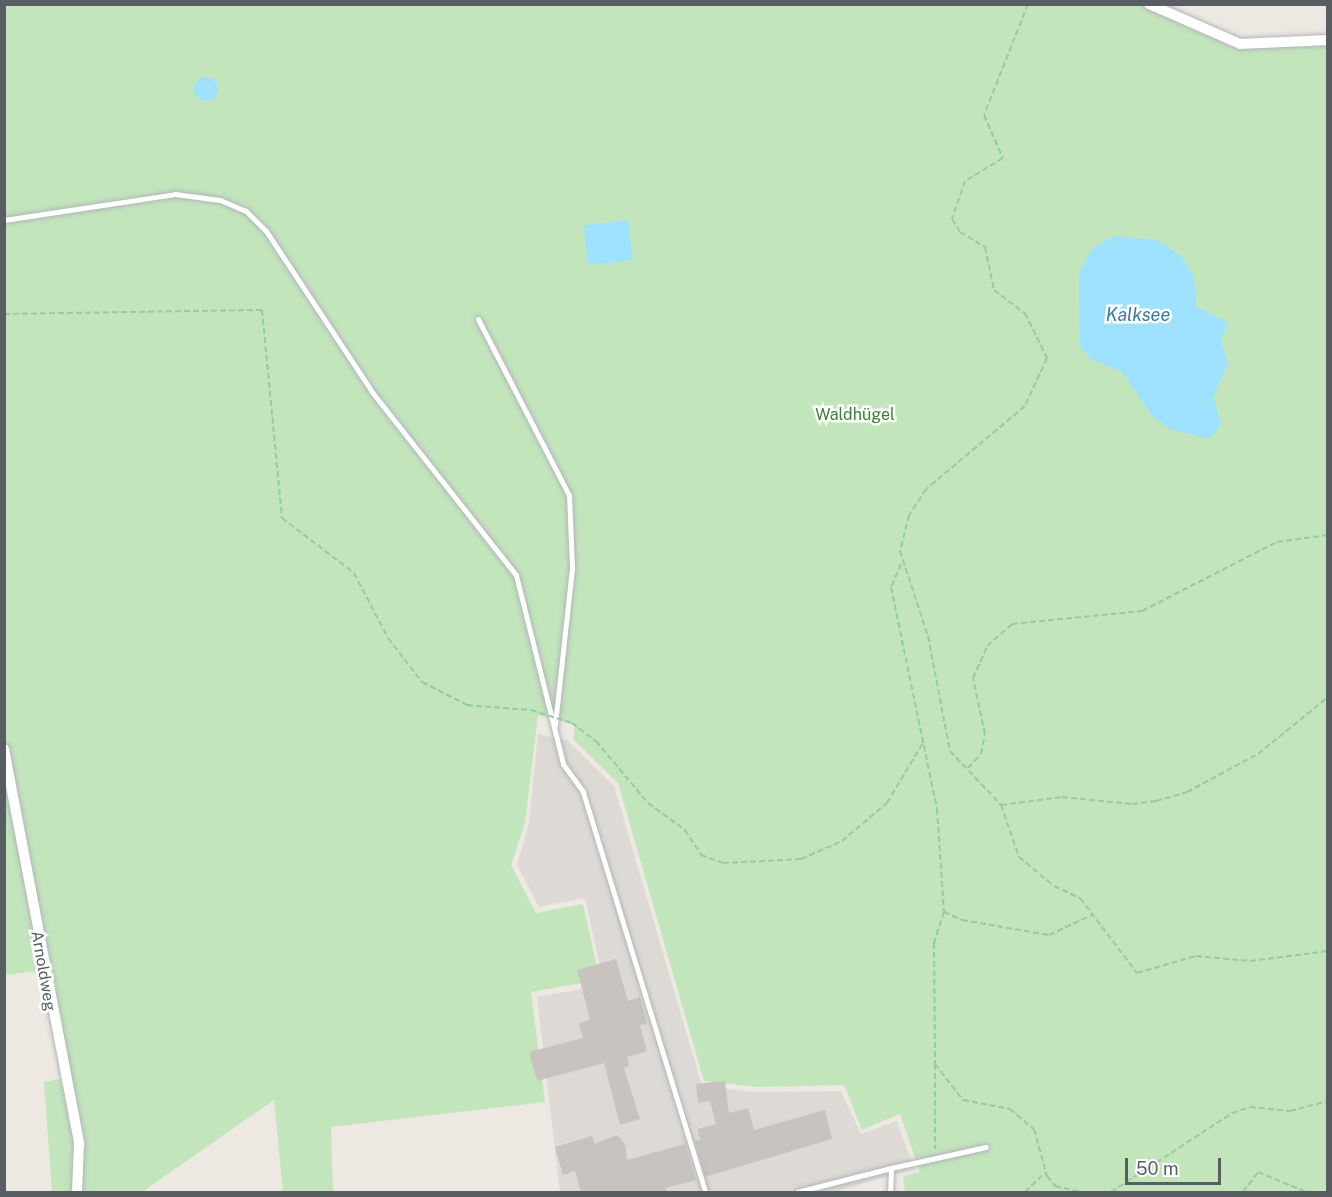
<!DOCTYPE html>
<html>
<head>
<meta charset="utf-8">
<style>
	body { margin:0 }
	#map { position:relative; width:1332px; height:1197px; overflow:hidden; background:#ede8e1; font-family:"Public Sans",sans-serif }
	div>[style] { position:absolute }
	.industrial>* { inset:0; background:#dddad5 }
	.green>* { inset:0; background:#c2e5bc }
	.water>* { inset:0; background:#9ee2ff; transform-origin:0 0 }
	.round { border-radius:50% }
	.building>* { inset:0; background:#c8c3be }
	.path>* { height:2px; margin-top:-1px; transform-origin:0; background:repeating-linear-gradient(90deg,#98cb9f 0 6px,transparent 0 9px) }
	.roads { filter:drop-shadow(0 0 2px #b2b5b9) drop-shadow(0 0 2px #b2b5b9) }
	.lane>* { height:5px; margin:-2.5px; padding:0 2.5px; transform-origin:2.5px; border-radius:2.5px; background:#fff }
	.street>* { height:10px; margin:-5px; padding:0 5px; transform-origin:5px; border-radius:5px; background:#fff }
	.path-bridge>* { height:2px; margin-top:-1px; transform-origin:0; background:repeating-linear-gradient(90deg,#98cb9f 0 6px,transparent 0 9px) }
	span { translate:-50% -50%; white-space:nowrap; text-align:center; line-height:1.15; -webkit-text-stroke:5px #fff; paint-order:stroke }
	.park-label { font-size:16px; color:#398132 }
	.street-label { font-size:16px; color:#595e62 }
	.water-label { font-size:18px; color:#3778a0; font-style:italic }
	.frame { position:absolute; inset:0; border:6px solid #595e62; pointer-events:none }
	.scale { position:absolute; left:1125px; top:1158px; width:96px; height:27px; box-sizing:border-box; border:3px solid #595e62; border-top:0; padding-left:8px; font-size:18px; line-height:21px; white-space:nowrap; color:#595e62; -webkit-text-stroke:4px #fff; paint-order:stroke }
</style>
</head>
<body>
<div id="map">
	<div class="industrial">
		<div style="clip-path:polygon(538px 734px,568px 741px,614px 786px,702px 1086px,756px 1092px,841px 1091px,861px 1134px,897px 1121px,914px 1169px,834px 1192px,560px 1192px,537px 997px,604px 985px,585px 898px,539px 907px,517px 865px,529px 823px)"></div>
	</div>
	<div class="green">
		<div style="clip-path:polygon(1153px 4px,1239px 46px,1327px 44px,1327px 1192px,905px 1192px,903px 1177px,920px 1172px,900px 1114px,862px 1130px,844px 1085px,758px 1087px,704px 1081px,618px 783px,573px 739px,575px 725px,538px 715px,525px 823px,511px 865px,536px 913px,583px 904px,600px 980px,531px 992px,545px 1102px,331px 1127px,333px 1192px,283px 1192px,274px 1100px,142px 1192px,80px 1192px,82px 1138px,49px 950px,35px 952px,37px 971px,5px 975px,4px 5px)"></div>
		<div style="clip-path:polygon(60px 1079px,75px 1144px,72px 1192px,52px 1192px,44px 1082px)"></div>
	</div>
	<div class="water">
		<div class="round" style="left:194px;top:77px;width:24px;height:24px"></div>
		<div style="left:628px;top:220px;width:40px;height:45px;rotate:83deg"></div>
		<div style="clip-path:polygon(1113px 236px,1157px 240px,1182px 257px,1194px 277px,1196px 306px,1228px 323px,1221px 340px,1228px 364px,1213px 397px,1221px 424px,1210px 439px,1169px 429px,1151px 415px,1122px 372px,1090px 359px,1080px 346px,1079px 272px,1092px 249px)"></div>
	</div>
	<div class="building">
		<div style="clip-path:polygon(616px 959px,628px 1001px,640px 997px,647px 1024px,640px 1025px,647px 1051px,627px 1057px,629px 1066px,624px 1068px,640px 1119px,620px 1125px,604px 1063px,537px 1081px,529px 1052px,583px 1038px,579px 1024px,590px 1019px,577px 970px)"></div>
		<div style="clip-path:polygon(725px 1081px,729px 1113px,748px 1108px,754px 1130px,825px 1110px,832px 1139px,705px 1177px,695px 1141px,700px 1140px,697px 1129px,716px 1124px,710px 1101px,698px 1103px,696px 1084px)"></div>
		<div style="clip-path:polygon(617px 1135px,625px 1144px,627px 1160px,685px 1144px,696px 1180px,666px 1188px,667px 1192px,581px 1192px,575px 1171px,563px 1175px,555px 1147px,592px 1136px,595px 1144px)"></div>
	</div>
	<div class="path">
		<div style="left:1028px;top:4px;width:119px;rotate:111.6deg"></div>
		<div style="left:984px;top:115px;width:47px;rotate:66.2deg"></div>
		<div style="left:1003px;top:158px;width:44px;rotate:148.8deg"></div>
		<div style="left:965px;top:181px;width:40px;rotate:108.9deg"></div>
		<div style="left:952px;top:219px;width:15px;rotate:58deg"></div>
		<div style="left:960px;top:232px;width:29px;rotate:31deg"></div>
		<div style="left:985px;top:247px;width:44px;rotate:78.2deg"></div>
		<div style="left:994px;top:290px;width:39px;rotate:37deg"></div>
		<div style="left:1025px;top:313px;width:50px;rotate:63.9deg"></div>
		<div style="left:1047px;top:358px;width:53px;rotate:114.6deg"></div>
		<div style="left:1025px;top:406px;width:129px;rotate:140deg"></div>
		<div style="left:926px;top:489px;width:31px;rotate:123deg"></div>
		<div style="left:909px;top:515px;width:37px;rotate:104deg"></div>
		<div style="left:900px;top:551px;width:89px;rotate:71.8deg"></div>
		<div style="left:928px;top:636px;width:117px;rotate:79.2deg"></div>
		<div style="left:950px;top:751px;width:74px;rotate:46.6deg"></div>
		<div style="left:1001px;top:805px;width:62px;rotate:-7.5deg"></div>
		<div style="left:1062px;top:797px;width:70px;rotate:5.7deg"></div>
		<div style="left:1132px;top:804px;width:24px;rotate:-7deg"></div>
		<div style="left:1156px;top:801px;width:32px;rotate:-16deg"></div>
		<div style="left:1187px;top:792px;width:81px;rotate:-28.2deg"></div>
		<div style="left:1258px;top:754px;width:90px;rotate:-39.2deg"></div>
		<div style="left:4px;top:314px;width:258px;rotate:-0.9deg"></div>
		<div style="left:262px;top:310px;width:209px;rotate:84.5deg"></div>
		<div style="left:282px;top:518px;width:91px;rotate:37.4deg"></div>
		<div style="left:354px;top:573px;width:73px;rotate:62.4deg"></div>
		<div style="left:388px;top:638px;width:56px;rotate:52.3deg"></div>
		<div style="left:422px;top:682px;width:51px;rotate:27.1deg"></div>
		<div style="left:467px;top:705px;width:64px;rotate:4.5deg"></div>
		<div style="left:901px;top:564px;width:25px;rotate:113deg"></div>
		<div style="left:891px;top:587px;width:227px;rotate:78.3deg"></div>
		<div style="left:937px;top:809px;width:103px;rotate:86.1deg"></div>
		<div style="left:944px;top:912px;width:33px;rotate:108deg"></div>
		<div style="left:934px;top:943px;width:121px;rotate:89.5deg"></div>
		<div style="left:935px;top:1064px;width:46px;rotate:52.1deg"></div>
		<div style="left:963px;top:1100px;width:48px;rotate:10.8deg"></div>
		<div style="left:1010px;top:1109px;width:31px;rotate:40deg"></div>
		<div style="left:1034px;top:1129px;width:49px;rotate:74.5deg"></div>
		<div style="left:1047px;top:1176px;width:13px;rotate:51deg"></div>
		<div style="left:1055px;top:1186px;width:28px;rotate:13deg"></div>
		<div style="left:572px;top:723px;width:30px;rotate:37deg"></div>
		<div style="left:596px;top:741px;width:81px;rotate:50deg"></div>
		<div style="left:648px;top:803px;width:46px;rotate:36.1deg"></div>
		<div style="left:685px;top:830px;width:30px;rotate:57deg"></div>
		<div style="left:701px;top:855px;width:23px;rotate:20deg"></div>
		<div style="left:723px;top:863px;width:78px;rotate:-2.9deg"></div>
		<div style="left:801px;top:859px;width:45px;rotate:-23.7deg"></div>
		<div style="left:842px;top:841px;width:59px;rotate:-40.2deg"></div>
		<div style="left:887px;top:803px;width:72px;rotate:-59.2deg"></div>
		<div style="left:968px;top:768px;width:19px;rotate:-47deg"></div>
		<div style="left:981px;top:754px;width:20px;rotate:-79deg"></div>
		<div style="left:985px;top:734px;width:57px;rotate:-102.1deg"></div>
		<div style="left:973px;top:678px;width:35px;rotate:-66deg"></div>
		<div style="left:987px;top:646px;width:33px;rotate:-41deg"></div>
		<div style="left:1012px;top:624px;width:131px;rotate:-5.7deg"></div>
		<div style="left:1142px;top:611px;width:152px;rotate:-27.1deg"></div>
		<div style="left:1277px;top:542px;width:51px;rotate:-7.8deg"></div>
		<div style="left:1001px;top:805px;width:55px;rotate:70.9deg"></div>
		<div style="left:1019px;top:857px;width:45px;rotate:39.6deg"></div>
		<div style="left:1054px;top:886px;width:29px;rotate:25deg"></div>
		<div style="left:1080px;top:898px;width:94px;rotate:52.8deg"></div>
		<div style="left:1137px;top:973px;width:61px;rotate:-16.1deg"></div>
		<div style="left:1196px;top:956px;width:54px;rotate:5.3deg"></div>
		<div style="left:1250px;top:961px;width:79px;rotate:-7.3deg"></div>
		<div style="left:944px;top:912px;width:20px;rotate:24deg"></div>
		<div style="left:962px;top:920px;width:88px;rotate:9.8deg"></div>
		<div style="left:1049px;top:935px;width:47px;rotate:-24.9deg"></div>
		<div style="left:935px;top:1064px;width:85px;rotate:90deg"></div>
		<div style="left:1025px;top:1192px;width:29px;rotate:-44deg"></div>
		<div style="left:1111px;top:1192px;width:145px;rotate:-33.1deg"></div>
		<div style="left:1232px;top:1113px;width:19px;rotate:-18deg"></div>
		<div style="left:1250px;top:1107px;width:40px;rotate:5.7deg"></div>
		<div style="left:1290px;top:1111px;width:39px;rotate:-15deg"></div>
		<div style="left:1243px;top:1192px;width:25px;rotate:-53deg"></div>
		<div style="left:1258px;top:1172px;width:52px;rotate:22.6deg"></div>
	</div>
	<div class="roads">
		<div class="lane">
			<div style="left:4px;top:220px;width:173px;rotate:-8.6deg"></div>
			<div style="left:175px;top:194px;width:45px;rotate:7.6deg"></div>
			<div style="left:220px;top:200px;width:28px;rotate:23deg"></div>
			<div style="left:246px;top:211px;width:28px;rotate:45deg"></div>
			<div style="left:266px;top:231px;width:193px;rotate:56.6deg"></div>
			<div style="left:372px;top:392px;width:233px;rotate:51.8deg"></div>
			<div style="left:516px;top:575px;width:195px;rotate:76deg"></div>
			<div style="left:563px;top:764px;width:34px;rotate:54deg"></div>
			<div style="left:583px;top:792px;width:418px;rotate:73deg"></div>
			<div style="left:478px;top:319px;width:198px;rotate:62.7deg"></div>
			<div style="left:569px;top:495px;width:73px;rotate:87.6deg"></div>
			<div style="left:572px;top:568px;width:158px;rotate:96.2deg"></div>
			<div style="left:891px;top:1168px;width:97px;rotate:-12.5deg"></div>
			<div style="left:797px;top:1192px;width:97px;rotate:-14.3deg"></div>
			<div style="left:891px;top:1168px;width:24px;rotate:92deg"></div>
		</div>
		<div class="street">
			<div style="left:1149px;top:4px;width:99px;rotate:23.7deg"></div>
			<div style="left:1240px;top:44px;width:88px;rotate:-2.6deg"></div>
			<div style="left:4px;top:749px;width:402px;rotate:79.2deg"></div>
			<div style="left:79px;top:1144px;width:48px;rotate:92.4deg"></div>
		</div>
	</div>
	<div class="path-bridge">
		<div style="left:531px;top:710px;width:43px;rotate:17.6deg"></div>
	</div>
	<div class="park-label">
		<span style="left:855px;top:415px">Waldhügel</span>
	</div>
	<div class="street-label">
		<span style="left:43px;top:971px;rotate:80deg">Arnoldweg</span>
	</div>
	<div class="water-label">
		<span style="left:1138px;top:315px">Kalksee</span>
	</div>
	<div class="frame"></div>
	<div class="scale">50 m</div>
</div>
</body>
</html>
